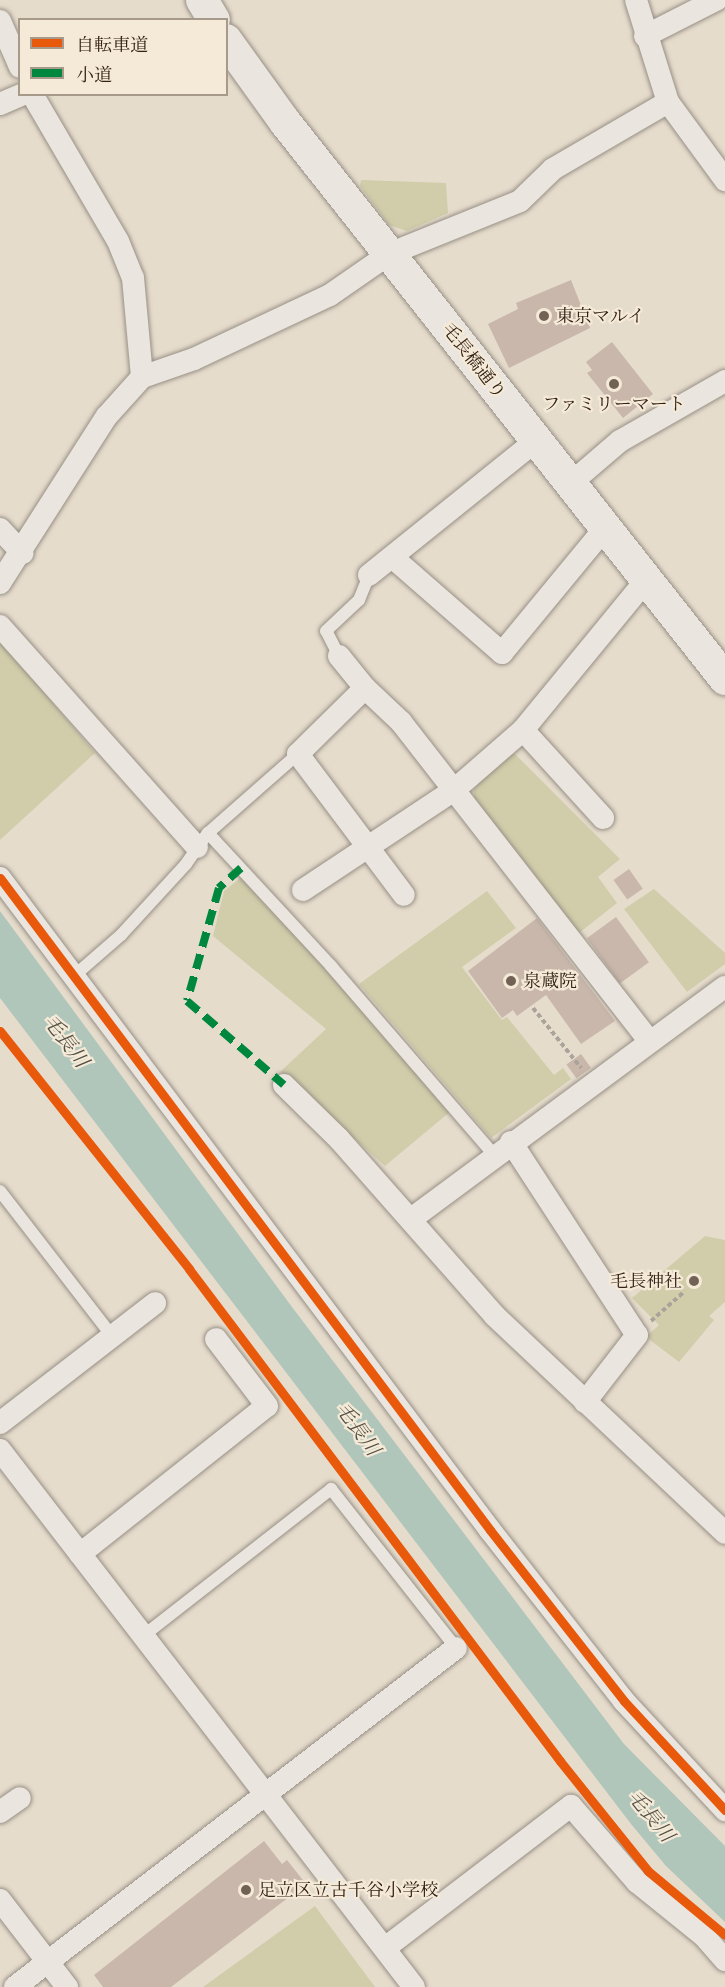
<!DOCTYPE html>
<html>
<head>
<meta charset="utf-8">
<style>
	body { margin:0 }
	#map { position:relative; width:725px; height:1987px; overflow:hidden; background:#e6dccc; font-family:Alegreya,"Noto Serif JP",serif }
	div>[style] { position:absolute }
	.green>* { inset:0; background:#d1cdaa }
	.water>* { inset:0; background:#b1c6ba }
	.building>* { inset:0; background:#c9b7ac; transform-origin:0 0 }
	.path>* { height:4px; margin-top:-2px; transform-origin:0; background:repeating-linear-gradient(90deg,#a9a39c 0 4.5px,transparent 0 7.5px) }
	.roads { filter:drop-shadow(0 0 2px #979086) drop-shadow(0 0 2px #979086) }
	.lane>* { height:12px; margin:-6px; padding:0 6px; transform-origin:6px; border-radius:6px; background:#eae5de }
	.street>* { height:22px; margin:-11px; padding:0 11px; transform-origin:11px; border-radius:11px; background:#eae5de }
	.secondary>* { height:32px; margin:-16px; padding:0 16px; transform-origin:16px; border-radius:16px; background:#eae5de }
	.quiet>* { height:8px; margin-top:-4px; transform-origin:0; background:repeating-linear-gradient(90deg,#00873e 0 15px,transparent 0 23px) }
	.cycleway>* { height:9px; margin:-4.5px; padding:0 4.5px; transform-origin:4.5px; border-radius:4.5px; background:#e8590c }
	.dots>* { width:16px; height:16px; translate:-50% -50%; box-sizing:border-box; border:3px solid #f5ead7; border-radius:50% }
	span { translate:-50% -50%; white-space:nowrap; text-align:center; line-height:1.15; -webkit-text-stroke:4.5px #f5ead7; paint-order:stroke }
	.poi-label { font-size:18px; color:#332116 }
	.left { translate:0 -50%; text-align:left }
	.right { translate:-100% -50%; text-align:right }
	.street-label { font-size:18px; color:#332116 }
	.water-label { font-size:20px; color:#525045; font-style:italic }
	.legend { position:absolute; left:18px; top:18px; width:210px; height:78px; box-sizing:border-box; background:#f5ead7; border:2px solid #a79a8a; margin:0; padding:8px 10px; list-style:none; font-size:18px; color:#332116 }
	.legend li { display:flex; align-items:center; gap:12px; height:30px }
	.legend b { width:30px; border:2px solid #a79a8a }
</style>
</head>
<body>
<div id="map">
	<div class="green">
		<div style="clip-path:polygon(361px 180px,446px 183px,448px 213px,407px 231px,389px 225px,360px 186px)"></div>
		<div style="clip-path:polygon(0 640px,95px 753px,0 840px)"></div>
		<div style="clip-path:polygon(508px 754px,515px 754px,620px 859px,598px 877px,617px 903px,579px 933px,474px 799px,474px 789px)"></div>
		<div style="clip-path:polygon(243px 876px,451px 1111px,385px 1166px,280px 1072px,326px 1029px,213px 936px,224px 891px)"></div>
		<div style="clip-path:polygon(654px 889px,725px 953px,725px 964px,687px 992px,624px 909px)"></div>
		<div style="clip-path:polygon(487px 891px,516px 928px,462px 967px,502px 1020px,507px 1017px,554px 1075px,563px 1068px,571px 1079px,491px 1138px,359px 984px)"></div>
		<div style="clip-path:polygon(705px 1236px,725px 1240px,725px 1302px,709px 1316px,714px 1320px,679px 1362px,646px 1337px,659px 1325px,632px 1298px)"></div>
		<div style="clip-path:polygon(315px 1906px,375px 1987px,203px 1987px)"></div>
	</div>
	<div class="water">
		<div style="clip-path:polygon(0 911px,292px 1307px,624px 1744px,725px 1846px,725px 1922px,666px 1866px,631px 1824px,0 998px)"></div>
	</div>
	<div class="building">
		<div style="clip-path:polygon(571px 280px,590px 328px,509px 368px,488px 324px,518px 309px,516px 303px)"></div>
		<div style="clip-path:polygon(612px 342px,653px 394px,623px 418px,587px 373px,592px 370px,586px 362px)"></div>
		<div style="left:629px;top:869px;width:24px;height:19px;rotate:55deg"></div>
		<div style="left:616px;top:917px;width:56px;height:36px;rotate:54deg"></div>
		<div style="clip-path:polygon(537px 918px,615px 1021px,581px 1044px,546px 995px,517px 1016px,513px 1010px,502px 1018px,468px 971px)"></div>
		<div style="left:581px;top:1054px;width:17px;height:18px;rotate:54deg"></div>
		<div style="clip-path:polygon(264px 1841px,282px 1864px,287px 1860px,306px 1884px,171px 1987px,103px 1987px,94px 1975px)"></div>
	</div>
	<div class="path">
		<div style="left:533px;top:1008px;width:77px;rotate:51.3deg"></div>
		<div style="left:651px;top:1321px;width:45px;rotate:-41.4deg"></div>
	</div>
	<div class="roads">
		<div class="lane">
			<div style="left:339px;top:656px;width:28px;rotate:-117deg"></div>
			<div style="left:326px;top:631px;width:45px;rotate:-43.2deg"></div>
			<div style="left:359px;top:600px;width:27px;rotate:-68deg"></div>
			<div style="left:208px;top:833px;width:181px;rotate:47.2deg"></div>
			<div style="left:331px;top:966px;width:250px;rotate:49.2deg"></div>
			<div style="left:75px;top:975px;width:61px;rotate:-41deg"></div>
			<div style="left:121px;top:935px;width:96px;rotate:-47.5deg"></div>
			<div style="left:186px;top:864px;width:38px;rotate:-55deg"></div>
			<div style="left:208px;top:833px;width:120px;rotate:-41.3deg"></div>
			<div style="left:0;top:1191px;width:183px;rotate:52.3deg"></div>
			<div style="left:143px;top:1636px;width:239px;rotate:-38deg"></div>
			<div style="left:331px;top:1489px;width:202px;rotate:51.8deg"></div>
		</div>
		<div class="street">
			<div style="left:636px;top:0;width:107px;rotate:72.6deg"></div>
			<div style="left:668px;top:102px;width:97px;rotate:53.8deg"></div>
			<div style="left:0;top:21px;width:50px;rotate:66.5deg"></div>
			<div style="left:645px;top:36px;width:80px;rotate:-26.9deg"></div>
			<div style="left:32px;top:94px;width:170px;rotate:59.7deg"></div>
			<div style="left:118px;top:241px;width:40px;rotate:68deg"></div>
			<div style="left:133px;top:278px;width:99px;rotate:84.8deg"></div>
			<div style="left:0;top:104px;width:25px;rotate:-23deg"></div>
			<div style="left:571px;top:483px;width:65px;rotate:-40.6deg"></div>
			<div style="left:620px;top:441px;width:121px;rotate:-29.7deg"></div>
			<div style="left:0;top:529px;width:33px;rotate:47deg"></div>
			<div style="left:392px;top:557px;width:146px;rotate:41.1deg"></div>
			<div style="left:502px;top:653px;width:163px;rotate:-50.5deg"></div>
			<div style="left:369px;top:575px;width:216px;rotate:-38.8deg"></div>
			<div style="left:0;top:583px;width:198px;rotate:-57.4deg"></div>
			<div style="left:107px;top:416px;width:52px;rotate:-48.1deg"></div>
			<div style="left:142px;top:377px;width:55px;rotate:-19.1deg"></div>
			<div style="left:194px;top:359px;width:150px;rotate:-25.2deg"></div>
			<div style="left:330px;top:295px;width:72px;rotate:-34.8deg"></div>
			<div style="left:389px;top:254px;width:141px;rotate:-22deg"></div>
			<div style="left:520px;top:201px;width:46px;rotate:-44.1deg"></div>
			<div style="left:553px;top:169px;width:133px;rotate:-30.2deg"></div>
			<div style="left:0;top:626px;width:296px;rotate:48.3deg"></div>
			<div style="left:339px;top:656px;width:41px;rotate:50.9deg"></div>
			<div style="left:365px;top:688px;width:50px;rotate:43.4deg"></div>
			<div style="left:401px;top:722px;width:403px;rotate:52.1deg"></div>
			<div style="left:365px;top:688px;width:94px;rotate:135.4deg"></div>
			<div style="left:298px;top:754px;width:176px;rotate:53.1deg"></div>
			<div style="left:523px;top:730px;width:119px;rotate:47.7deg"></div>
			<div style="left:0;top:878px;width:816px;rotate:53.07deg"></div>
			<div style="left:490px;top:1530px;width:217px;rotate:51.9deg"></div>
			<div style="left:624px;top:1701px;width:149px;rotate:47.2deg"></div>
			<div style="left:303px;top:890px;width:181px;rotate:-33.5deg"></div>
			<div style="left:454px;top:790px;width:91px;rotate:-41deg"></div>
			<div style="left:523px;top:730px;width:195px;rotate:-50.6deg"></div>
			<div style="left:284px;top:1085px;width:77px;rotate:44.5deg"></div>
			<div style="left:339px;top:1139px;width:236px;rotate:48.6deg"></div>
			<div style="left:495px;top:1316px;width:316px;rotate:43.3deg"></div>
			<div style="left:511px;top:1142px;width:230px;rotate:56.9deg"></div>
			<div style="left:637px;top:1335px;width:85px;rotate:127.8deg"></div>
			<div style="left:411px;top:1219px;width:390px;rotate:-36.5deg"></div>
			<div style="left:0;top:1423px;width:196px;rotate:-37.7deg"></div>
			<div style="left:0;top:1450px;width:678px;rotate:52.37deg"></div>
			<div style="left:80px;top:1554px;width:238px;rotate:-38.4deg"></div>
			<div style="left:267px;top:1406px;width:84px;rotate:-127.3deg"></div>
			<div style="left:0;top:1812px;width:24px;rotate:-35deg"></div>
			<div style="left:0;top:1900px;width:110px;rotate:52.4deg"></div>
			<div style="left:385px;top:1948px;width:234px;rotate:-37.4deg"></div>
			<div style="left:571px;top:1806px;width:101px;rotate:49deg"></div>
			<div style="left:637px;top:1882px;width:86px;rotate:38.9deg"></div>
			<div style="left:704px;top:1936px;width:32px;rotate:49deg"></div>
			<div style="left:15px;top:1987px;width:556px;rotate:-37.55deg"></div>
		</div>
		<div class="secondary">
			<div style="left:202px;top:0;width:23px;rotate:59deg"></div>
			<div style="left:226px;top:40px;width:101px;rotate:54.3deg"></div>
			<div style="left:285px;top:122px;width:710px;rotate:51.69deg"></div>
		</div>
	</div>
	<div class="quiet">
		<div style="left:241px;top:868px;width:30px;rotate:138deg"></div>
		<div style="left:219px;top:888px;width:117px;rotate:105.8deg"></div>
		<div style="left:187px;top:1001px;width:128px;rotate:40.9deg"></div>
	</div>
	<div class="cycleway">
		<div style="left:0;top:878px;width:816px;rotate:53.07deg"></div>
		<div style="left:490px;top:1530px;width:217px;rotate:51.9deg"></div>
		<div style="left:624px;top:1701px;width:149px;rotate:47.2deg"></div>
		<div style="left:0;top:1031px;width:304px;rotate:51.5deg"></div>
		<div style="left:189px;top:1269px;width:616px;rotate:52.98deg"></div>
		<div style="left:560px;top:1761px;width:141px;rotate:51.3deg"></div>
		<div style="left:648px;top:1871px;width:100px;rotate:39.7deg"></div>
	</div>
	<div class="dots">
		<div style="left:544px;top:316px;background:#726256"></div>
		<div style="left:614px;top:384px;background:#726256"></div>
		<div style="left:511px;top:981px;background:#726256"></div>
		<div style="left:694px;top:1281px;background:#726256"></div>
		<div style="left:246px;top:1890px;background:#726256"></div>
	</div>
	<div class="poi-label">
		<span class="left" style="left:556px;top:316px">東京マルイ</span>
		<span style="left:614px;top:404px">ファミリーマート</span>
		<span class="left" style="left:523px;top:981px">泉蔵院</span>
		<span class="right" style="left:682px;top:1281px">毛長神社</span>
		<span class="left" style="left:258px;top:1890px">足立区立古千谷小学校</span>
	</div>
	<div class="street-label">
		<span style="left:474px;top:361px;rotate:52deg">毛長橋通り</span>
	</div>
	<div class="water-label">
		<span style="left:66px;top:1041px;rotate:53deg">毛長川</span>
		<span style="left:358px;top:1429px;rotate:54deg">毛長川</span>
		<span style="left:651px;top:1816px;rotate:51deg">毛長川</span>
	</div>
	<ul class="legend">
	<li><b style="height:8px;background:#e8590c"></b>自転車道</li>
	<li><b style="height:8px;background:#00873e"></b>小道</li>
	</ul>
</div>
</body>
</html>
